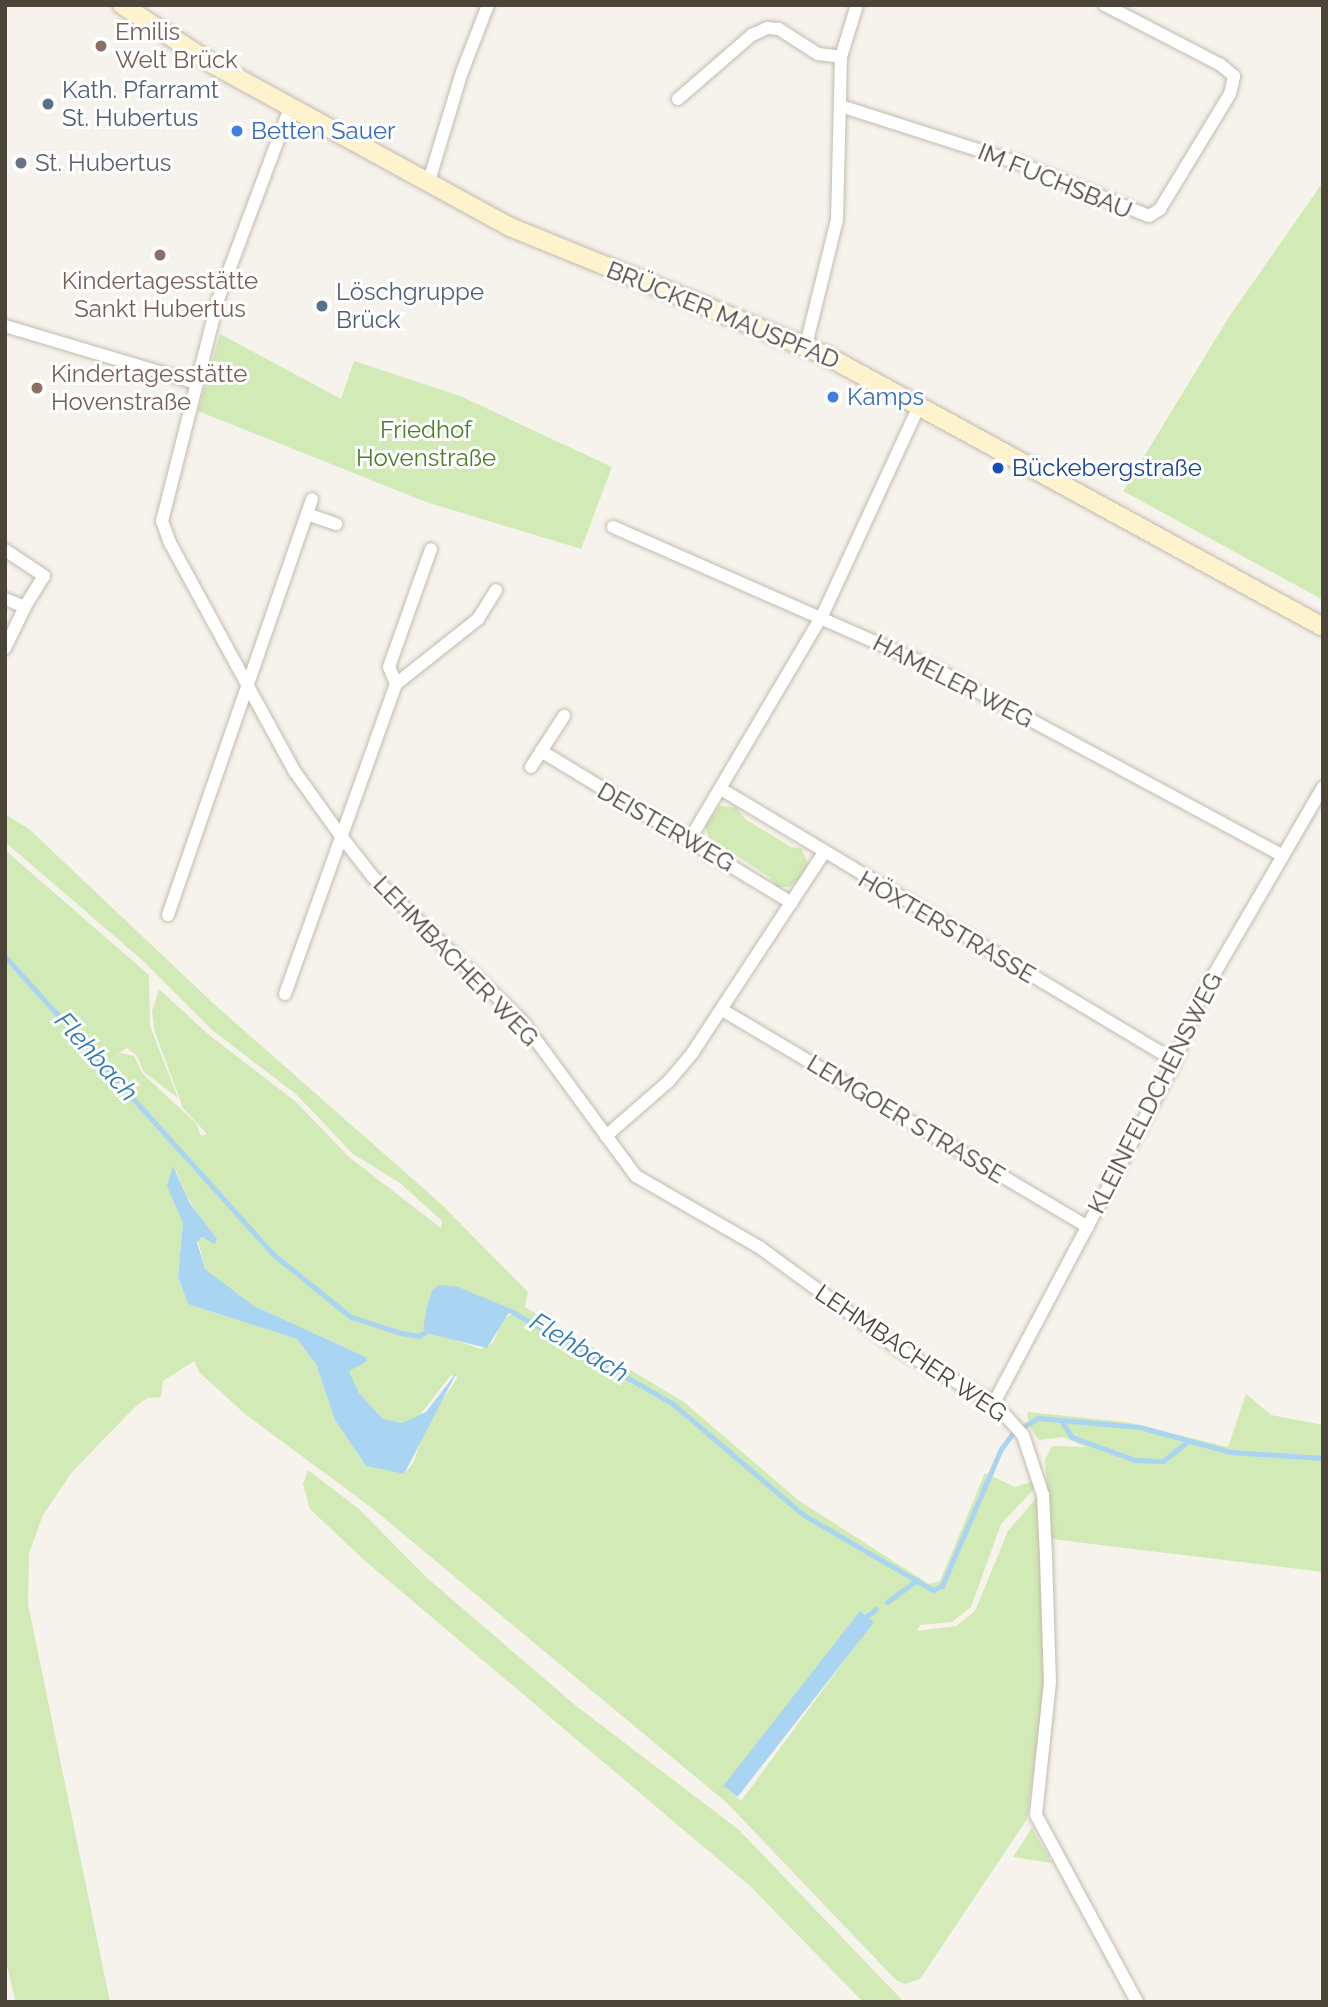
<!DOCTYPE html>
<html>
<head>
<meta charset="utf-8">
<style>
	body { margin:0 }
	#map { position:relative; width:1328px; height:2007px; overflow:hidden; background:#f6f3ec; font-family:Raleway,sans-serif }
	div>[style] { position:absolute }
	.green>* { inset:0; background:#d2eab5 }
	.water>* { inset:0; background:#a9d4f2; transform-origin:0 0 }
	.stream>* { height:4.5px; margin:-2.25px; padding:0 2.25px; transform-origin:2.25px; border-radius:2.25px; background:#a9d4f2 }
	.roads { filter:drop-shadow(0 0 2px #c2bbae) drop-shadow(0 0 2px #c2bbae) }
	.street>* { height:12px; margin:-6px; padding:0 6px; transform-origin:6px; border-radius:6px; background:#fff }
	.secondary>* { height:18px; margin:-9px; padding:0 9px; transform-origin:9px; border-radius:9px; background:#fff3cd }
	.dots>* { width:19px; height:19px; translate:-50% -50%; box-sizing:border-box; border:4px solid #fff; border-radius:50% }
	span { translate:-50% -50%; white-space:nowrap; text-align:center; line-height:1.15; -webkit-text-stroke:6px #fff; paint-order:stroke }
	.education-label { font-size:24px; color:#785e54 }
	.left { translate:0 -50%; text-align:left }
	.service-label { font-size:24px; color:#4e5e75 }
	.shop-label { font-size:24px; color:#366cbe }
	.worship-label { font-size:24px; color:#5b616d }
	.street-label { font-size:24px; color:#4b4439 }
	.park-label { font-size:24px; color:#4a7f2a }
	.transit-label { font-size:24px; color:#164399 }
	.water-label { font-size:26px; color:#2e7ab2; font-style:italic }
	.frame { position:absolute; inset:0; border:7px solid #4b4439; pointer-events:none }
</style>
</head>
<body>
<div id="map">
	<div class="green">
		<div style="clip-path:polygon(1323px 182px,1323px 600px,1123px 491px,1227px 320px)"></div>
		<div style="clip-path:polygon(220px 334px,341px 399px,354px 361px,460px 396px,612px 467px,581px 549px,426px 502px,198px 411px)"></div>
		<div style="clip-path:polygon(720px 806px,736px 807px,745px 819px,791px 847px,801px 848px,808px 864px,800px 879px,789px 887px,776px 887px,770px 877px,724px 848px,711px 846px,705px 825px)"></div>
		<div style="clip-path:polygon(evenodd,5px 814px,29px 829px,214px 1004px,440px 1203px,528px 1292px,525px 1307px,684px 1402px,798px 1500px,929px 1584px,940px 1581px,985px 1473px,1015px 1487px,1034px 1481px,1035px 1488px,1001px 1524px,971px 1607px,952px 1622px,920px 1625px,917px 1631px,956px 1626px,975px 1611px,1008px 1531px,1038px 1496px,1045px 1680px,1027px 1819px,920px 1979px,905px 1984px,896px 1980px,727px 1803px,372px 1508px,245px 1414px,200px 1373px,194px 1361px,163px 1381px,161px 1397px,147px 1398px,135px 1407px,72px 1472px,43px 1515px,29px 1553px,28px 1604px,110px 2002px,16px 2002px,5px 1958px,5px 850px,149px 975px,150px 1026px,178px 1098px,144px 1072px,137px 1056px,127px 1048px,113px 1057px,121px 1053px,134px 1056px,143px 1074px,196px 1123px,201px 1136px,207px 1134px,183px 1108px,155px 1032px,152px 1012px,159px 989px,208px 1034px,296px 1102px,349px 1157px,441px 1228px,442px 1221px,400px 1183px,353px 1154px,297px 1095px,212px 1030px,141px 959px,5px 842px,5px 814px,175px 1168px,186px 1195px,217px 1243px,205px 1237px,198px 1240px,205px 1269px,254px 1306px,366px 1357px,349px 1371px,359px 1393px,383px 1419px,402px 1423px,419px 1416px,451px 1375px,458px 1377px,425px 1426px,414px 1462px,404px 1474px,366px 1466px,335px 1420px,316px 1364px,297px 1339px,188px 1304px,178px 1277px,183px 1223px,175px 1168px,5px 814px,432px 1290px,495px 1303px,515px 1311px,503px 1320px,493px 1343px,481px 1349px,423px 1329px,432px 1290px,5px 814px,860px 1611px,873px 1622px,741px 1801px,727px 1789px,860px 1611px)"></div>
		<div style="clip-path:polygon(1246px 1394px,1271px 1415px,1323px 1425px,1323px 1572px,1051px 1539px,1045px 1459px,1052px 1446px,1086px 1447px,1063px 1437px,1039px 1440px,1029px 1426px,1027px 1412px,1126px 1422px,1228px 1447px)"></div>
		<div style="clip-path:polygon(308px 1470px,359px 1509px,426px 1577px,575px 1705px,739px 1830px,904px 2002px,863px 2002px,750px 1886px,364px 1560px,310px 1509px,303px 1484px)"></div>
		<div style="clip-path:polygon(1032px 1828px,1052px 1863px,1013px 1857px)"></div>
	</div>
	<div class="water">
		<div style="clip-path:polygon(173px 1166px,189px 1202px,217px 1239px,215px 1244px,202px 1237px,197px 1242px,205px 1269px,254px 1306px,366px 1357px,367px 1361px,349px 1371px,359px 1393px,383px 1419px,402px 1423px,426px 1412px,457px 1372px,404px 1474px,366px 1466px,335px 1420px,316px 1364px,297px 1339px,188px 1304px,178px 1277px,183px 1223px,167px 1186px)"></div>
		<div style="clip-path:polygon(439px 1285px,458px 1287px,516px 1311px,508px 1314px,487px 1348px,430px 1334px,423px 1329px,427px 1307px,432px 1290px)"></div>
		<div style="left:860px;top:1611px;width:18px;height:222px;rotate:38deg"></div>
	</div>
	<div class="stream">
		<div style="left:5px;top:956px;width:399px;rotate:48deg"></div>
		<div style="left:272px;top:1253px;width:102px;rotate:39deg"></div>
		<div style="left:351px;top:1317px;width:52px;rotate:17.7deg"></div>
		<div style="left:401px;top:1333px;width:18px;rotate:9deg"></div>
		<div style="left:419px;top:1336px;width:12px;rotate:-31deg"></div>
		<div style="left:513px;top:1312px;width:183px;rotate:29.8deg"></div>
		<div style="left:672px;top:1403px;width:173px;rotate:40.3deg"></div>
		<div style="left:804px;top:1515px;width:149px;rotate:30.2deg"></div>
		<div style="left:933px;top:1590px;width:10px;rotate:-24deg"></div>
		<div style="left:942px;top:1586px;width:149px;rotate:-66.7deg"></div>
		<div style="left:1001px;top:1449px;width:21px;rotate:-53deg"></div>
		<div style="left:1014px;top:1432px;width:28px;rotate:-30deg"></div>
		<div style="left:1038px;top:1418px;width:102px;rotate:5deg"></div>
		<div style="left:1140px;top:1427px;width:94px;rotate:15.4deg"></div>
		<div style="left:1231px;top:1452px;width:92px;rotate:3.7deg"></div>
		<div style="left:1061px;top:1420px;width:20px;rotate:57deg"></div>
		<div style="left:1072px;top:1437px;width:67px;rotate:20.1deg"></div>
		<div style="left:1135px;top:1460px;width:28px;rotate:2deg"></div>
		<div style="left:1163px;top:1461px;width:29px;rotate:-38deg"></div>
		<div style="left:887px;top:1602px;width:37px;rotate:-36deg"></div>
		<div style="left:867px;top:1616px;width:11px;rotate:-38deg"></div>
	</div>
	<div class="roads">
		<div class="street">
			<div style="left:678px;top:99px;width:98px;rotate:-40.9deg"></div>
			<div style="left:752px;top:35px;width:17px;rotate:-25deg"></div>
			<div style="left:767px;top:28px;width:12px;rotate:5deg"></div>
			<div style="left:779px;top:29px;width:46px;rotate:32.7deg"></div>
			<div style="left:818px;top:54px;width:23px;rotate:7deg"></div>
			<div style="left:841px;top:106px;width:187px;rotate:17.8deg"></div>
			<div style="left:1019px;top:163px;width:140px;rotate:22.2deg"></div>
			<div style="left:1149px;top:216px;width:13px;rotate:-32deg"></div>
			<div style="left:1160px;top:209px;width:135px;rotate:-58.7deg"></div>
			<div style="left:1230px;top:94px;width:18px;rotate:-77deg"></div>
			<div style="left:1234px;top:76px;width:17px;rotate:-140deg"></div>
			<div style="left:1221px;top:65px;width:131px;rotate:-152.7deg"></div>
			<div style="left:290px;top:108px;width:205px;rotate:110.6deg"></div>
			<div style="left:218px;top:300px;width:228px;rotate:104.2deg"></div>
			<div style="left:162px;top:521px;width:23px;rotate:70deg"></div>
			<div style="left:170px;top:543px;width:261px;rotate:61.4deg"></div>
			<div style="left:295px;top:772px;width:79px;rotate:54.3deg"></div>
			<div style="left:341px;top:836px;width:52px;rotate:52deg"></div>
			<div style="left:373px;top:877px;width:207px;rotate:44deg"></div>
			<div style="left:522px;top:1021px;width:192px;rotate:53.7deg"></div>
			<div style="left:636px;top:1176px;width:142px;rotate:30deg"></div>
			<div style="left:759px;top:1247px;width:175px;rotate:36.1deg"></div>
			<div style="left:900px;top:1350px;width:108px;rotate:29.4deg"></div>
			<div style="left:994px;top:1403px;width:43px;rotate:47.8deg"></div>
			<div style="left:1023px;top:1435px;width:63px;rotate:71.6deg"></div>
			<div style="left:1043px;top:1495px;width:62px;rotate:87.2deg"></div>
			<div style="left:1046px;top:1557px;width:125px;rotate:88.2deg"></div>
			<div style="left:1050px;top:1682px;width:134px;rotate:96deg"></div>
			<div style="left:1036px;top:1815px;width:213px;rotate:61.6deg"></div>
			<div style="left:429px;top:181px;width:114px;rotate:-73.2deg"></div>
			<div style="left:462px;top:72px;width:72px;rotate:-68.8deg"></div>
			<div style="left:5px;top:326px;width:199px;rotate:16.6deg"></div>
			<div style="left:806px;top:345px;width:129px;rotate:-76.1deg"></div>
			<div style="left:837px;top:220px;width:163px;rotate:-88.6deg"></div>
			<div style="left:841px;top:57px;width:54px;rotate:-72.9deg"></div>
			<div style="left:307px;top:514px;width:31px;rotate:19deg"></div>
			<div style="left:613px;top:527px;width:351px;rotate:23.7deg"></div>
			<div style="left:934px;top:668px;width:396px;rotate:28.3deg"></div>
			<div style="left:5px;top:550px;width:47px;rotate:33.7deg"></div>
			<div style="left:44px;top:576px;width:36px;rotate:122deg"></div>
			<div style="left:25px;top:607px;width:22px;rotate:-158deg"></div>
			<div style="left:5px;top:648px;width:46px;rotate:-64deg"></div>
			<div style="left:396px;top:684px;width:18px;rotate:-112deg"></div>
			<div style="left:389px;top:667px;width:125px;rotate:-70.4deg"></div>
			<div style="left:541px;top:751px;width:293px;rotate:31.2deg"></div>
			<div style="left:531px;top:767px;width:61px;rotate:-57.1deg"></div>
			<div style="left:721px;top:789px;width:529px;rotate:30.93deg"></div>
			<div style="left:690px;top:839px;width:259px;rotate:-59.4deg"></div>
			<div style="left:822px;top:616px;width:229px;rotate:-65.2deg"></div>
			<div style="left:168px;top:915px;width:440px;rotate:-70.9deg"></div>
			<div style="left:285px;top:994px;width:329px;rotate:-70.3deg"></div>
			<div style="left:396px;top:684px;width:105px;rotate:-38.4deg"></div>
			<div style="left:478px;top:619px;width:34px;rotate:-58deg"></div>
			<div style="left:724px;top:1011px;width:423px;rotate:30.7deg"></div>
			<div style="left:606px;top:1136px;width:84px;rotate:-41.1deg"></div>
			<div style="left:669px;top:1081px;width:38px;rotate:-50deg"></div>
			<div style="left:693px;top:1052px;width:237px;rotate:-56.7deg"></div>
			<div style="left:994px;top:1403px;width:387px;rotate:-62.1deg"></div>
			<div style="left:1175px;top:1061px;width:66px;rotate:-68.5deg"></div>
			<div style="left:1199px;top:1000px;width:246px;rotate:-59.8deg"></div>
		</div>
		<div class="secondary">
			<div style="left:122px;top:5px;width:110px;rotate:33.1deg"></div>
			<div style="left:214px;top:65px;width:337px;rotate:28.7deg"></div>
			<div style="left:510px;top:227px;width:342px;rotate:22.1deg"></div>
			<div style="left:827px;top:356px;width:565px;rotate:28.65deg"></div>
		</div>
	</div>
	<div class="dots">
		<div style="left:101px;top:46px;background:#8d6e63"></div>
		<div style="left:48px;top:104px;background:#5c6f8a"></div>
		<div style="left:237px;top:131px;background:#3f7fe0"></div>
		<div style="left:21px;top:163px;background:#6b7280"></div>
		<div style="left:160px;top:255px;background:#8d6e63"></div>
		<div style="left:322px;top:306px;background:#5c6f8a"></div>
		<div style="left:37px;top:388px;background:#8d6e63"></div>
		<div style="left:833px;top:397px;background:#3f7fe0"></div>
		<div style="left:998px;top:468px;background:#1a4fb4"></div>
	</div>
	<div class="education-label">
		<span class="left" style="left:115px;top:46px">Emilis<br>Welt Brück</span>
		<span style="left:160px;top:295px">Kindertagesstätte<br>Sankt Hubertus</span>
		<span class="left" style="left:51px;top:388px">Kindertagesstätte<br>Hovenstraße</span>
	</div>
	<div class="service-label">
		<span class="left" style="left:62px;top:104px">Kath. Pfarramt<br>St. Hubertus</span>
		<span class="left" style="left:336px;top:306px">Löschgruppe<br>Brück</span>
	</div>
	<div class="shop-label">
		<span class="left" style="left:251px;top:131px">Betten Sauer</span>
		<span class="left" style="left:847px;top:397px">Kamps</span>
	</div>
	<div class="worship-label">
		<span class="left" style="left:35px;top:163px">St. Hubertus</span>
	</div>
	<div class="street-label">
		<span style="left:1055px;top:181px;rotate:22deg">IM FUCHSBAU</span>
		<span style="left:723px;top:315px;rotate:22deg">BRÜCKER MAUSPFAD</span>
		<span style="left:953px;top:681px;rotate:27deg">HAMELER WEG</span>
		<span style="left:666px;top:827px;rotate:30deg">DEISTERWEG</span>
		<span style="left:947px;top:927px;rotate:30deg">HÖXTERSTRASSE</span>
		<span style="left:456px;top:961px;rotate:46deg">LEHMBACHER WEG</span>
		<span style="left:1155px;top:1093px;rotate:-63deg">KLEINFELDCHENSWEG</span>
		<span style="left:906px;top:1119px;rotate:31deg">LEMGOER STRASSE</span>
		<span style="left:911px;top:1353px;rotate:34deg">LEHMBACHER WEG</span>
	</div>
	<div class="park-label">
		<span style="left:426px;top:444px">Friedhof<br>Hovenstraße</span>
	</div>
	<div class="transit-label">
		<span class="left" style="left:1012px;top:468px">Bückebergstraße</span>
	</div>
	<div class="water-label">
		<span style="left:96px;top:1057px;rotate:48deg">Flehbach</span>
		<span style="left:579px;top:1348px;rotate:31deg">Flehbach</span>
	</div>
	<div class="frame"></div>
</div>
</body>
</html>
